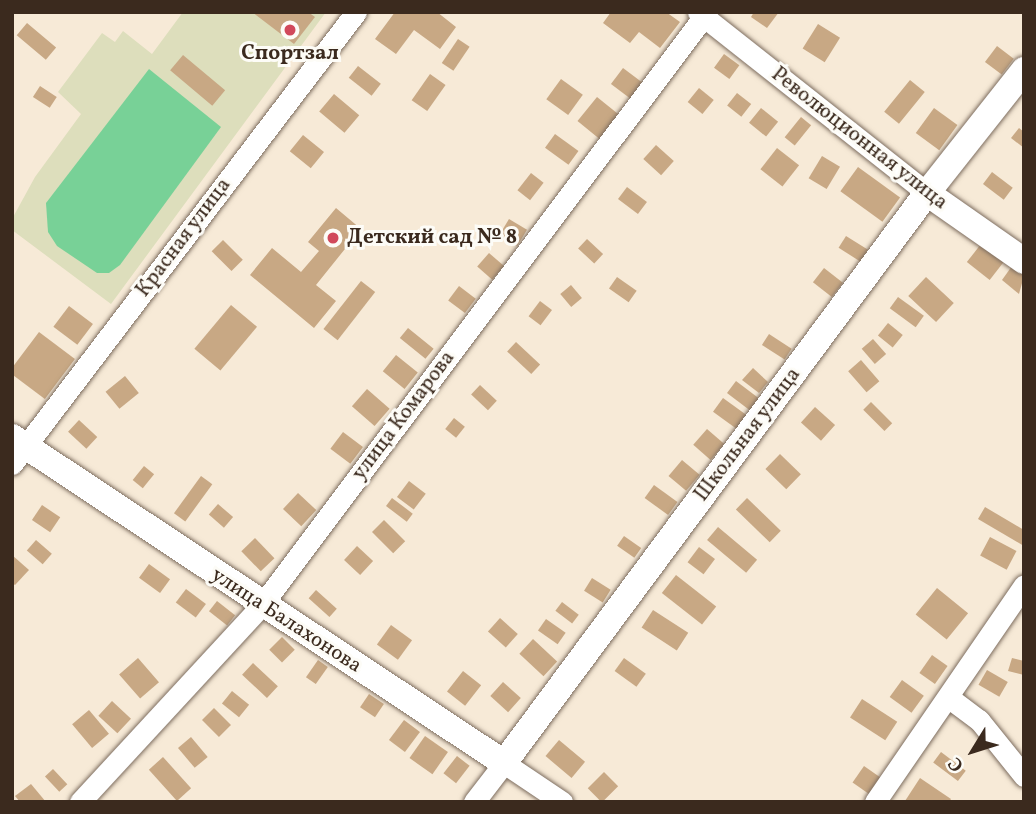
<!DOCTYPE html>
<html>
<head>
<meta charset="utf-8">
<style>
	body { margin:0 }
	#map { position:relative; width:1036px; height:814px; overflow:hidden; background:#f7ead7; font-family:Vollkorn,serif }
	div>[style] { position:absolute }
	.built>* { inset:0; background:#dddebc }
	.green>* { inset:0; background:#78d197 }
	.building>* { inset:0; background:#c8a884; transform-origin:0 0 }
	.roads { filter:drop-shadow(0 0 2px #7d6d5f) drop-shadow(0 0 2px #7d6d5f) }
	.minor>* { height:21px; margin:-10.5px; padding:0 10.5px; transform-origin:10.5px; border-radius:10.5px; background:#fff }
	.tertiary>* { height:26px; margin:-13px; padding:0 13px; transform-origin:13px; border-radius:13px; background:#fff }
	.dots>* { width:19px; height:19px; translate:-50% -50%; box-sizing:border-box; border:4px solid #fdfcf7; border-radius:50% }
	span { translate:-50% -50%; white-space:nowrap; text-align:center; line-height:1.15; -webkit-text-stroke:6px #fdfcf7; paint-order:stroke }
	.poi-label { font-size:21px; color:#3b2a1e; font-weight:700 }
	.left { translate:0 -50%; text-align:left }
	.street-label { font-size:21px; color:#3b2a1e }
	.frame { position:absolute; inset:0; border:14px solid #3b2a1e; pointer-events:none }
	.north { position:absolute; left:938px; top:716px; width:70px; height:70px; -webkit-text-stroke:5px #fdfcf7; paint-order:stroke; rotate:232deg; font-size:19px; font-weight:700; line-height:28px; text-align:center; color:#3b2a1e }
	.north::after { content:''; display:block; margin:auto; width:24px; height:32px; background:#3b2a1e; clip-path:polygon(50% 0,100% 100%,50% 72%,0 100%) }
</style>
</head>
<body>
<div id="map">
	<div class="built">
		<div style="clip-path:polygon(183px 12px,326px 12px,111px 304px,12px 230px,12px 219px,35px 177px,81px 114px,58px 92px,102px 33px,115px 42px,123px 31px,152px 54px)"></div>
	</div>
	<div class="green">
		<div style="clip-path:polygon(149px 69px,221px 127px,120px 265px,109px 273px,97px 273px,57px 246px,48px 232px,46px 203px)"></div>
	</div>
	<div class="building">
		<div style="clip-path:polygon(252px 12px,308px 12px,315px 17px,294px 44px)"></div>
		<div style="clip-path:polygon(395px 12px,437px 12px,456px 27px,440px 49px,414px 30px,396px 54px,375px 39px)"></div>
		<div style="clip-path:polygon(611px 12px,666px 12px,680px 22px,660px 48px,639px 32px,630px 43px,603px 23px)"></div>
		<div style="clip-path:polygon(754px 12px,779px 12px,767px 28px,751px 17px)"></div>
		<div style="left:27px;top:23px;width:38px;height:16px;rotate:40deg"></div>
		<div style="left:818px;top:24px;width:26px;height:29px;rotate:32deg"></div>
		<div style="left:458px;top:39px;width:14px;height:29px;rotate:34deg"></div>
		<div style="left:997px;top:46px;width:21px;height:20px;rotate:37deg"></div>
		<div style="left:724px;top:54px;width:19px;height:17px;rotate:36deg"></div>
		<div style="left:183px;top:55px;width:55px;height:20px;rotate:40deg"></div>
		<div style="left:358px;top:66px;width:29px;height:15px;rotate:38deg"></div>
		<div style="left:623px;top:68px;width:25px;height:20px;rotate:37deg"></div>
		<div style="left:430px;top:74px;width:19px;height:32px;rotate:35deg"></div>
		<div style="left:561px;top:79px;width:27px;height:25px;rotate:36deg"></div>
		<div style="left:910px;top:80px;width:19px;height:41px;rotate:39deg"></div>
		<div style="left:40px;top:86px;width:20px;height:13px;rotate:33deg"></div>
		<div style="left:699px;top:88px;width:19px;height:18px;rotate:39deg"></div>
		<div style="left:737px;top:93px;width:18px;height:16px;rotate:38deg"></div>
		<div style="left:334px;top:94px;width:33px;height:23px;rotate:40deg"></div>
		<div style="left:597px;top:97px;width:28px;height:31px;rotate:39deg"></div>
		<div style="left:761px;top:108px;width:22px;height:19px;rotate:39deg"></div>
		<div style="left:934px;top:108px;width:29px;height:31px;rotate:36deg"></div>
		<div style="left:801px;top:117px;width:13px;height:26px;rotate:39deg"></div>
		<div style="clip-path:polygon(1019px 128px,1024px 132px,1024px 148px,1011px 138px)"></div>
		<div style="left:555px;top:134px;width:29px;height:17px;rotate:36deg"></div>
		<div style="left:303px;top:135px;width:27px;height:21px;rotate:39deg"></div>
		<div style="left:656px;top:145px;width:24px;height:19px;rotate:42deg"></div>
		<div style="left:777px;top:148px;width:28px;height:27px;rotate:38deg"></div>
		<div style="left:822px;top:156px;width:21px;height:26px;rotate:31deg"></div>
		<div style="left:858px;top:167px;width:52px;height:30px;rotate:36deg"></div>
		<div style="left:992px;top:172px;width:26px;height:15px;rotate:37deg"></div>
		<div style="left:531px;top:173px;width:16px;height:22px;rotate:38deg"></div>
		<div style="left:627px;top:187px;width:25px;height:15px;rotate:37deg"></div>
		<div style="clip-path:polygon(336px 208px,361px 229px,316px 285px,336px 301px,314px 328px,250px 275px,272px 248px,301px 272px,319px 251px,308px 242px)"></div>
		<div style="left:509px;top:219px;width:21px;height:19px;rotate:31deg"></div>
		<div style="left:846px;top:236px;width:26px;height:14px;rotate:32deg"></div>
		<div style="left:587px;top:239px;width:22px;height:13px;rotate:43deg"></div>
		<div style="left:223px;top:240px;width:28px;height:16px;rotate:45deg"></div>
		<div style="left:981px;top:244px;width:29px;height:23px;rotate:38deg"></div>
		<div style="left:489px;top:253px;width:20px;height:18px;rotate:41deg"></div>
		<div style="clip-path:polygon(1012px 266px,1024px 276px,1019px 294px,1002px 280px)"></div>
		<div style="left:824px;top:268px;width:24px;height:18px;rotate:38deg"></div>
		<div style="left:617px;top:277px;width:24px;height:14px;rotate:35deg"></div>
		<div style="left:926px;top:277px;width:38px;height:26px;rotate:43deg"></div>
		<div style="left:361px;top:281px;width:18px;height:61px;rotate:38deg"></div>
		<div style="left:571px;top:285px;width:17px;height:14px;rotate:50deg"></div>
		<div style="left:459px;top:286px;width:21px;height:18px;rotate:37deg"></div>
		<div style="left:898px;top:297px;width:32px;height:14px;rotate:36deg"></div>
		<div style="left:540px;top:301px;width:15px;height:19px;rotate:37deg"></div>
		<div style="left:231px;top:305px;width:34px;height:57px;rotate:40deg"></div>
		<div style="left:69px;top:306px;width:30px;height:26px;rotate:37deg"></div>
		<div style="left:888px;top:323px;width:19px;height:16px;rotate:39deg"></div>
		<div style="left:408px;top:328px;width:33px;height:13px;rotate:39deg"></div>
		<div style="left:39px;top:332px;width:45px;height:50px;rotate:37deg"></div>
		<div style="left:769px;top:334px;width:27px;height:13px;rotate:33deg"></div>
		<div style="left:873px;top:339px;width:20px;height:15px;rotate:49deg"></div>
		<div style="left:516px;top:342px;width:33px;height:13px;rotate:43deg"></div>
		<div style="left:396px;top:355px;width:28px;height:21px;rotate:39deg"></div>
		<div style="left:861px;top:360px;width:28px;height:17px;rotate:49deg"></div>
		<div style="clip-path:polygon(753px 368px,768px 382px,759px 393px,742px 380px)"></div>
		<div style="left:125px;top:376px;width:22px;height:25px;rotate:51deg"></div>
		<div style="left:736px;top:381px;width:31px;height:15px;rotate:37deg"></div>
		<div style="left:480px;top:385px;width:23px;height:13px;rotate:43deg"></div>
		<div style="left:367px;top:389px;width:30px;height:23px;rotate:41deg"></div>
		<div style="left:723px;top:398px;width:29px;height:17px;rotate:36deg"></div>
		<div style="left:871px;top:402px;width:30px;height:11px;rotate:45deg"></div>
		<div style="left:815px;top:407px;width:27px;height:21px;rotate:42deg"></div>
		<div style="left:454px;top:418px;width:14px;height:14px;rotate:39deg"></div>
		<div style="left:79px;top:420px;width:25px;height:16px;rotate:43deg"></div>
		<div style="left:707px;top:429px;width:23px;height:21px;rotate:41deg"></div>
		<div style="left:343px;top:432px;width:25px;height:21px;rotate:37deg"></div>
		<div style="left:780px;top:454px;width:29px;height:21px;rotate:44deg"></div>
		<div style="left:682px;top:460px;width:23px;height:21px;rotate:40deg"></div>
		<div style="left:144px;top:466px;width:13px;height:18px;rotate:39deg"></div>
		<div style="left:201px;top:476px;width:14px;height:46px;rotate:36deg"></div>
		<div style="left:409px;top:481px;width:21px;height:20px;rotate:37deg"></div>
		<div style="left:654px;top:485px;width:29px;height:16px;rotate:36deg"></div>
		<div style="left:298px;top:493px;width:25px;height:22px;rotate:43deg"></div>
		<div style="left:392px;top:498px;width:26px;height:10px;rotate:37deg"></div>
		<div style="left:747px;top:498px;width:47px;height:16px;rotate:44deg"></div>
		<div style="left:218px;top:504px;width:20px;height:14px;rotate:41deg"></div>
		<div style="left:42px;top:505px;width:22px;height:18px;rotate:34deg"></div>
		<div style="clip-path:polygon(985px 507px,1024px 530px,1024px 546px,978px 519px)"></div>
		<div style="left:384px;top:520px;width:30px;height:17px;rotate:45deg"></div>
		<div style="left:718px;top:527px;width:51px;height:17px;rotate:40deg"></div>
		<div style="left:624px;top:536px;width:21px;height:12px;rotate:35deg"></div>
		<div style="left:990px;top:537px;width:30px;height:21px;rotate:28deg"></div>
		<div style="left:255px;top:538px;width:28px;height:19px;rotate:46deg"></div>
		<div style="left:36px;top:540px;width:21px;height:14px;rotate:41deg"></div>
		<div style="left:357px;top:546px;width:22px;height:19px;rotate:43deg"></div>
		<div style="left:699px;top:547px;width:20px;height:19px;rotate:37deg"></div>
		<div style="clip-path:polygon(12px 555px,29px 570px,15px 585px,12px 583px)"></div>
		<div style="left:149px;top:564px;width:26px;height:17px;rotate:36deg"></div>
		<div style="left:676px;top:575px;width:51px;height:23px;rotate:38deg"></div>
		<div style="left:592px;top:578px;width:22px;height:15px;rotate:32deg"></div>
		<div style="left:937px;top:588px;width:40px;height:34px;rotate:39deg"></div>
		<div style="left:186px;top:589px;width:25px;height:17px;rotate:37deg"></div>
		<div style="left:316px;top:590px;width:28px;height:11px;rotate:42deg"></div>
		<div style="left:217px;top:601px;width:23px;height:13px;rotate:38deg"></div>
		<div style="left:562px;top:602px;width:21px;height:11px;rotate:37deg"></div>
		<div style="left:653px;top:610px;width:42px;height:21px;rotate:33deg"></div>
		<div style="left:500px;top:618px;width:24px;height:18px;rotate:42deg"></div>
		<div style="left:546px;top:619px;width:24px;height:14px;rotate:35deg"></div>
		<div style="left:391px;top:625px;width:26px;height:24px;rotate:36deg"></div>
		<div style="left:282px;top:637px;width:18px;height:18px;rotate:45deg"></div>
		<div style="left:533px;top:639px;width:33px;height:20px;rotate:43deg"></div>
		<div style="left:932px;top:655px;width:19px;height:22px;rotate:35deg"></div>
		<div style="left:138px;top:658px;width:32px;height:25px;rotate:49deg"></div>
		<div style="left:624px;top:658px;width:27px;height:16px;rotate:36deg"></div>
		<div style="clip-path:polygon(1012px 658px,1024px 661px,1024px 675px,1008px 671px)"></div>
		<div style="left:318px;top:660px;width:12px;height:21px;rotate:35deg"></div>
		<div style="left:253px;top:663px;width:34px;height:16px;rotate:43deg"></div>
		<div style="left:987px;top:670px;width:24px;height:17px;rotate:30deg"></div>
		<div style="left:463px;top:671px;width:23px;height:26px;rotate:38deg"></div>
		<div style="left:902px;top:680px;width:27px;height:21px;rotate:36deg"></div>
		<div style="left:503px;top:682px;width:24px;height:19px;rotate:42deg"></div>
		<div style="left:232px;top:691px;width:22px;height:16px;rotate:39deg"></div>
		<div style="left:369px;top:694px;width:18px;height:16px;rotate:34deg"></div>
		<div style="left:862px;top:699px;width:42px;height:22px;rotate:33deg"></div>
		<div style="left:112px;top:701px;width:26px;height:20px;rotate:43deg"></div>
		<div style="left:214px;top:708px;width:24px;height:17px;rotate:45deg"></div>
		<div style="left:89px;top:710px;width:31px;height:22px;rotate:50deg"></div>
		<div style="left:404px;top:720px;width:20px;height:25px;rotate:37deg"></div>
		<div style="left:425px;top:736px;width:28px;height:27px;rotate:35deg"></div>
		<div style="left:191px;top:737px;width:26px;height:17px;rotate:50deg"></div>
		<div style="left:559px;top:740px;width:34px;height:21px;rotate:40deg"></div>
		<div style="left:941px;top:752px;width:31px;height:13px;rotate:37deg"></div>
		<div style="left:457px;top:756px;width:16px;height:22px;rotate:38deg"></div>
		<div style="left:163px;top:757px;width:42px;height:19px;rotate:48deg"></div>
		<div style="left:864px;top:766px;width:21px;height:20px;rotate:35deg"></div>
		<div style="left:53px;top:769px;width:21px;height:11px;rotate:47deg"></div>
		<div style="left:604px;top:772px;width:20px;height:23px;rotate:45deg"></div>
		<div style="clip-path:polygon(920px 778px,951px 799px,949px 802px,905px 801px)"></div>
		<div style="clip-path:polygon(31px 784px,46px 802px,20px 802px,15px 796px)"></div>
	</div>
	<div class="roads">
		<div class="minor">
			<div style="left:698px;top:12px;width:292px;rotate:38.3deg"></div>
			<div style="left:12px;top:464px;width:568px;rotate:-52.73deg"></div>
			<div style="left:948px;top:697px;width:39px;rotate:37deg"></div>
			<div style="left:979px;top:720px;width:72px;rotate:51.2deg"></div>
			<div style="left:80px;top:802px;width:267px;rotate:-47.3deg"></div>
			<div style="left:261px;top:606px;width:743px;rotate:-53.1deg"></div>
			<div style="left:474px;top:802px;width:49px;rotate:-52.4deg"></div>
			<div style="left:504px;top:763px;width:70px;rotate:33.9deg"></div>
			<div style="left:875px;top:802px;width:263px;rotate:-55.5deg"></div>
		</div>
		<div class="tertiary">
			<div style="left:927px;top:193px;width:118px;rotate:35deg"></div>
			<div style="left:12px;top:437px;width:590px;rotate:33.53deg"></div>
			<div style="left:504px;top:763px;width:710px;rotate:-53.42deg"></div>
			<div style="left:927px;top:193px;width:157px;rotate:-51.7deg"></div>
		</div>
	</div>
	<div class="dots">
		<div style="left:290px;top:30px;background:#d1495b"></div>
		<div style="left:333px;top:238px;background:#d1495b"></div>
	</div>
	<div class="poi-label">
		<span style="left:290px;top:54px">Спортзал</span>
		<span class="left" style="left:347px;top:238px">Детский сад № 8</span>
	</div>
	<div class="street-label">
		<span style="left:859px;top:139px;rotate:38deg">Революционная улица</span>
		<span style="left:184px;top:238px;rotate:-53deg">Красная улица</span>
		<span style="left:404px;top:416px;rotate:-53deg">улица Комарова</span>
		<span style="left:748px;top:435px;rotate:-53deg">Школьная улица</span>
		<span style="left:286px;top:621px;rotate:33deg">улица Балахонова</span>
	</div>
	<div class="frame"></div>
	<div class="north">С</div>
</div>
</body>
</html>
